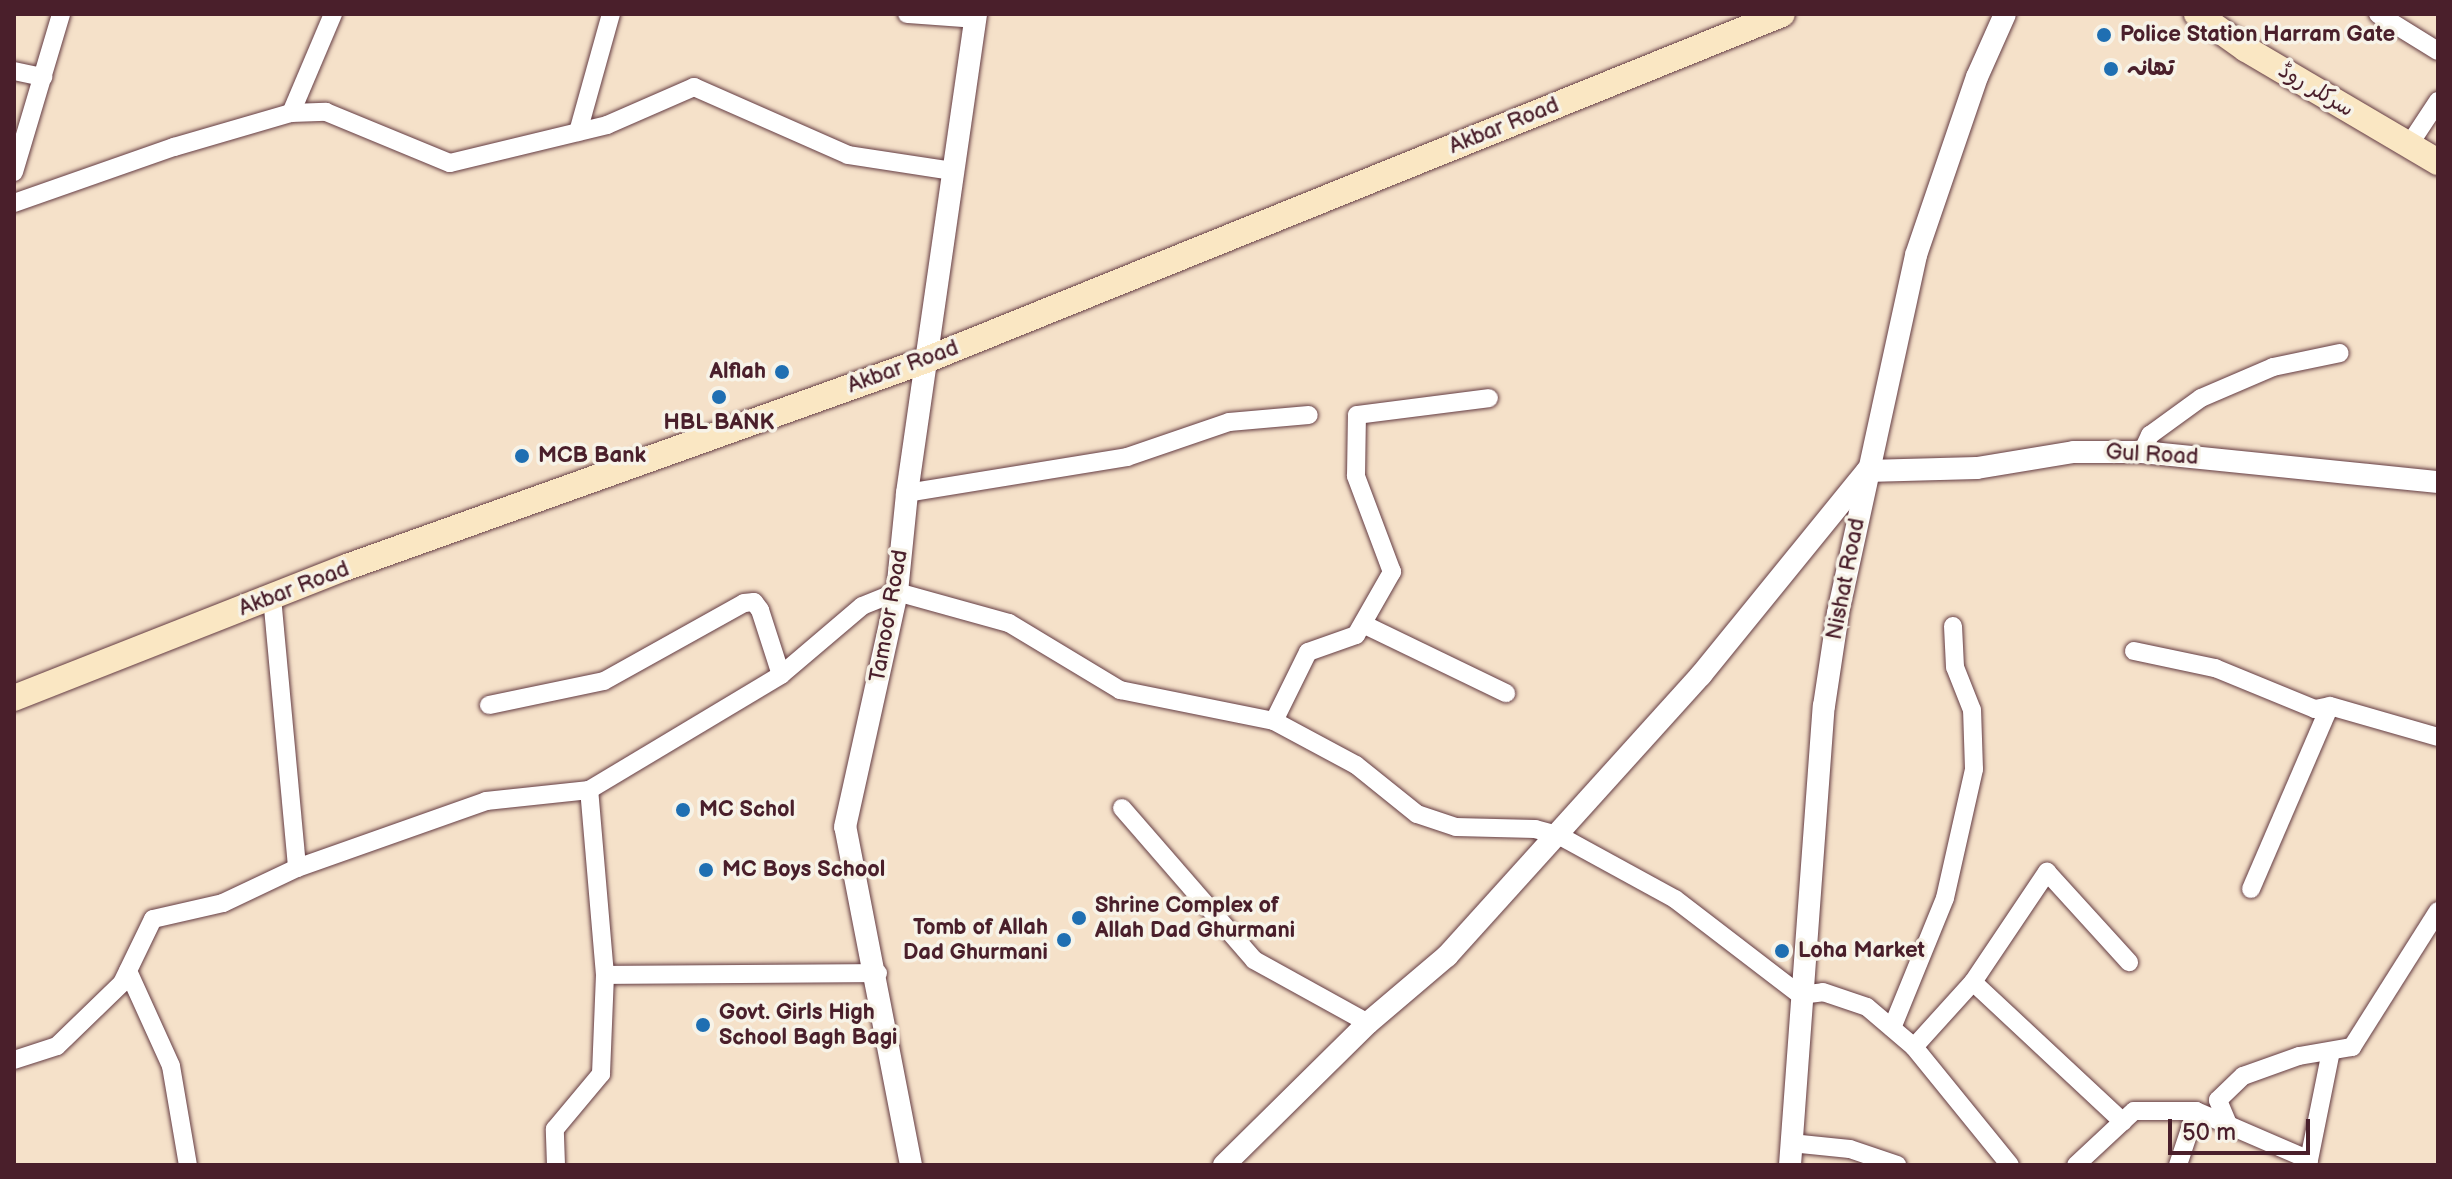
<!DOCTYPE html>
<html>
<head>
<meta charset="utf-8">
<style>
	body { margin:0 }
	#map { position:relative; width:2452px; height:1179px; overflow:hidden; background:#f5e1c9; font-family:"Balsamiq Sans","Playpen Sans Arabic",sans-serif }
	div>[style] { position:absolute }
	.roads { filter:drop-shadow(0 0 2px #643c43) drop-shadow(0 0 2px #643c43) }
	.minor>* { height:18px; margin:-9px; padding:0 9px; transform-origin:9px; border-radius:9px; background:#fff }
	.tertiary>* { height:22px; margin:-11px; padding:0 11px; transform-origin:11px; border-radius:11px; background:#fff }
	.secondary>* { height:26px; margin:-13px; padding:0 13px; transform-origin:13px; border-radius:13px; background:#fae7c3 }
	.dots>* { width:22px; height:22px; translate:-50% -50%; box-sizing:border-box; border:4px solid #f7f3e8; border-radius:50% }
	span { translate:-50% -50%; white-space:nowrap; text-align:center; line-height:1.15; -webkit-text-stroke:7px #f7f3e8; paint-order:stroke }
	.poi-label { font-size:22px; color:#4a1f2b; font-weight:700 }
	.left { translate:0 -50%; text-align:left }
	.right { translate:-100% -50%; text-align:right }
	.street-label { font-size:22px; color:#4a1f2b }
	.frame { position:absolute; inset:0; border:16px solid #4a1f2b; pointer-events:none }
	.scale { position:absolute; left:2168px; top:1119px; width:142px; height:36px; box-sizing:border-box; border:4px solid #4a1f2b; border-top:0; padding-left:10px; font-size:24px; line-height:28px; white-space:nowrap; color:#4a1f2b; -webkit-text-stroke:6px #f7f3e8; paint-order:stroke }
</style>
</head>
<body>
<div id="map">
	<div class="roads">
		<div class="minor">
			<div style="left:907px;top:14px;width:68px;rotate:4.2deg"></div>
			<div style="left:2378px;top:14px;width:70px;rotate:31.7deg"></div>
			<div style="left:14px;top:71px;width:30px;rotate:12deg"></div>
			<div style="left:291px;top:113px;width:108px;rotate:-67deg"></div>
			<div style="left:578px;top:132px;width:123px;rotate:-74.4deg"></div>
			<div style="left:2409px;top:145px;width:53px;rotate:-56.6deg"></div>
			<div style="left:14px;top:172px;width:165px;rotate:-73.4deg"></div>
			<div style="left:14px;top:203px;width:170px;rotate:-19.3deg"></div>
			<div style="left:174px;top:147px;width:122px;rotate:-16.2deg"></div>
			<div style="left:291px;top:113px;width:35px;rotate:-2deg"></div>
			<div style="left:326px;top:112px;width:134px;rotate:22.4deg"></div>
			<div style="left:450px;top:163px;width:162px;rotate:-13.6deg"></div>
			<div style="left:607px;top:125px;width:95px;rotate:-23.6deg"></div>
			<div style="left:694px;top:87px;width:168px;rotate:23.8deg"></div>
			<div style="left:848px;top:155px;width:105px;rotate:8.7deg"></div>
			<div style="left:2142px;top:452px;width:19px;rotate:-65deg"></div>
			<div style="left:2150px;top:435px;width:63px;rotate:-36deg"></div>
			<div style="left:2201px;top:398px;width:78px;rotate:-23.3deg"></div>
			<div style="left:2273px;top:367px;width:68px;rotate:-11.8deg"></div>
			<div style="left:907px;top:493px;width:223px;rotate:-9.3deg"></div>
			<div style="left:1127px;top:457px;width:108px;rotate:-18.9deg"></div>
			<div style="left:1229px;top:422px;width:80px;rotate:-5deg"></div>
			<div style="left:272px;top:597px;width:272px;rotate:84.7deg"></div>
			<div style="left:1363px;top:624px;width:159px;rotate:25.8deg"></div>
			<div style="left:2134px;top:651px;width:83px;rotate:11.9deg"></div>
			<div style="left:2215px;top:668px;width:108px;rotate:22.3deg"></div>
			<div style="left:2315px;top:709px;width:15px;rotate:-11deg"></div>
			<div style="left:2330px;top:706px;width:112px;rotate:16deg"></div>
			<div style="left:489px;top:705px;width:117px;rotate:-11.8deg"></div>
			<div style="left:604px;top:681px;width:160px;rotate:-29.1deg"></div>
			<div style="left:744px;top:603px;width:10px;rotate:-6deg"></div>
			<div style="left:754px;top:602px;width:10px;rotate:53deg"></div>
			<div style="left:760px;top:610px;width:68px;rotate:72.1deg"></div>
			<div style="left:1274px;top:721px;width:77px;rotate:-63.8deg"></div>
			<div style="left:1308px;top:652px;width:51px;rotate:-19.5deg"></div>
			<div style="left:1356px;top:635px;width:73px;rotate:-60.3deg"></div>
			<div style="left:1392px;top:572px;width:103px;rotate:-110.6deg"></div>
			<div style="left:1356px;top:476px;width:61px;rotate:-89.1deg"></div>
			<div style="left:1357px;top:415px;width:133px;rotate:-7.3deg"></div>
			<div style="left:1122px;top:808px;width:201px;rotate:49deg"></div>
			<div style="left:1254px;top:960px;width:130px;rotate:28.9deg"></div>
			<div style="left:2251px;top:889px;width:199px;rotate:-66.7deg"></div>
			<div style="left:128px;top:971px;width:104px;rotate:65.6deg"></div>
			<div style="left:171px;top:1066px;width:100px;rotate:80.3deg"></div>
			<div style="left:605px;top:975px;width:273px;rotate:-0.4deg"></div>
			<div style="left:1973px;top:982px;width:205px;rotate:43deg"></div>
			<div style="left:1892px;top:1028px;width:140px;rotate:-67.8deg"></div>
			<div style="left:1945px;top:898px;width:132px;rotate:-77.3deg"></div>
			<div style="left:1974px;top:769px;width:59px;rotate:-91.9deg"></div>
			<div style="left:1972px;top:710px;width:46px;rotate:-111.6deg"></div>
			<div style="left:1955px;top:667px;width:41px;rotate:-92.8deg"></div>
			<div style="left:1914px;top:1047px;width:88px;rotate:-47.8deg"></div>
			<div style="left:1973px;top:982px;width:133px;rotate:-56.1deg"></div>
			<div style="left:2047px;top:872px;width:122px;rotate:47.7deg"></div>
			<div style="left:14px;top:1060px;width:45px;rotate:-18deg"></div>
			<div style="left:57px;top:1046px;width:91px;rotate:-44.1deg"></div>
			<div style="left:122px;top:983px;width:71px;rotate:-64.2deg"></div>
			<div style="left:153px;top:919px;width:72px;rotate:-12.9deg"></div>
			<div style="left:223px;top:903px;width:82px;rotate:-25.3deg"></div>
			<div style="left:297px;top:868px;width:201px;rotate:-19.5deg"></div>
			<div style="left:486px;top:801px;width:104px;rotate:-6.1deg"></div>
			<div style="left:589px;top:790px;width:224px;rotate:-30.9deg"></div>
			<div style="left:781px;top:675px;width:106px;rotate:-40.4deg"></div>
			<div style="left:862px;top:606px;width:38px;rotate:-22deg"></div>
			<div style="left:897px;top:592px;width:116px;rotate:15.5deg"></div>
			<div style="left:1009px;top:623px;width:130px;rotate:31.1deg"></div>
			<div style="left:1120px;top:690px;width:157px;rotate:11.4deg"></div>
			<div style="left:1274px;top:721px;width:93px;rotate:28.2deg"></div>
			<div style="left:1356px;top:765px;width:78px;rotate:38.8deg"></div>
			<div style="left:1417px;top:814px;width:41px;rotate:18.4deg"></div>
			<div style="left:1456px;top:827px;width:79px;rotate:1.5deg"></div>
			<div style="left:1535px;top:829px;width:24px;rotate:15deg"></div>
			<div style="left:1558px;top:835px;width:133px;rotate:28.7deg"></div>
			<div style="left:1675px;top:899px;width:158px;rotate:37.5deg"></div>
			<div style="left:1800px;top:995px;width:23px;rotate:-7deg"></div>
			<div style="left:1823px;top:992px;width:46px;rotate:18.8deg"></div>
			<div style="left:1867px;top:1007px;width:62px;rotate:40.4deg"></div>
			<div style="left:1914px;top:1047px;width:152px;rotate:50.9deg"></div>
			<div style="left:2228px;top:1124px;width:26px;rotate:-113deg"></div>
			<div style="left:2218px;top:1100px;width:35px;rotate:-44deg"></div>
			<div style="left:2243px;top:1076px;width:59px;rotate:-19.7deg"></div>
			<div style="left:2299px;top:1056px;width:54px;rotate:-9.6deg"></div>
			<div style="left:2352px;top:1047px;width:161px;rotate:-57.7deg"></div>
			<div style="left:1791px;top:1143px;width:59px;rotate:5.8deg"></div>
			<div style="left:1850px;top:1149px;width:50px;rotate:18.8deg"></div>
			<div style="left:2309px;top:1160px;width:111px;rotate:-78.6deg"></div>
			<div style="left:556px;top:1165px;width:36px;rotate:-92deg"></div>
			<div style="left:555px;top:1129px;width:72px;rotate:-50.1deg"></div>
			<div style="left:601px;top:1074px;width:99px;rotate:-87.7deg"></div>
			<div style="left:605px;top:975px;width:186px;rotate:-94.9deg"></div>
			<div style="left:2076px;top:1165px;width:79px;rotate:-43deg"></div>
			<div style="left:2134px;top:1111px;width:62px"></div>
			<div style="left:2196px;top:1111px;width:123px;rotate:23.4deg"></div>
			<div style="left:2309px;top:1160px;width:5px;rotate:112deg"></div>
			<div style="left:2178px;top:1165px;width:57px;rotate:-71.6deg"></div>
		</div>
		<div class="tertiary">
			<div style="left:911px;top:1165px;width:344px;rotate:-101deg"></div>
			<div style="left:845px;top:827px;width:241px;rotate:-77.5deg"></div>
			<div style="left:897px;top:592px;width:100px;rotate:-84.2deg"></div>
			<div style="left:907px;top:493px;width:484px;rotate:-81.8deg"></div>
			<div style="left:1224px;top:1165px;width:202px;rotate:-44.6deg"></div>
			<div style="left:1368px;top:1023px;width:104px;rotate:-40.3deg"></div>
			<div style="left:1447px;top:956px;width:379px;rotate:-47.9deg"></div>
			<div style="left:1701px;top:675px;width:263px;rotate:-50.9deg"></div>
			<div style="left:1867px;top:471px;width:110px;rotate:-1.6deg"></div>
			<div style="left:1977px;top:468px;width:98px;rotate:-9.4deg"></div>
			<div style="left:2074px;top:452px;width:68px"></div>
			<div style="left:2142px;top:452px;width:298px;rotate:5.8deg"></div>
			<div style="left:1790px;top:1165px;width:460px;rotate:-85.8deg"></div>
			<div style="left:1824px;top:706px;width:94px;rotate:-81.4deg"></div>
			<div style="left:1838px;top:613px;width:366px;rotate:-77.7deg"></div>
			<div style="left:1916px;top:255px;width:188px;rotate:-71.1deg"></div>
			<div style="left:1977px;top:77px;width:69px;rotate:-66deg"></div>
		</div>
		<div class="secondary">
			<div style="left:2197px;top:14px;width:60px;rotate:35.5deg"></div>
			<div style="left:2246px;top:49px;width:223px;rotate:30.5deg"></div>
			<div style="left:14px;top:698px;width:358px;rotate:-21.5deg"></div>
			<div style="left:347px;top:567px;width:615px;rotate:-19.67deg"></div>
			<div style="left:926px;top:360px;width:923px;rotate:-22.01deg"></div>
		</div>
	</div>
	<div class="dots">
		<div style="left:2104px;top:35px;background:#1f6fb2"></div>
		<div style="left:2111px;top:69px;background:#1f6fb2"></div>
		<div style="left:782px;top:372px;background:#1f6fb2"></div>
		<div style="left:719px;top:397px;background:#1f6fb2"></div>
		<div style="left:522px;top:456px;background:#1f6fb2"></div>
		<div style="left:683px;top:810px;background:#1f6fb2"></div>
		<div style="left:706px;top:870px;background:#1f6fb2"></div>
		<div style="left:1079px;top:918px;background:#1f6fb2"></div>
		<div style="left:1064px;top:940px;background:#1f6fb2"></div>
		<div style="left:1782px;top:951px;background:#1f6fb2"></div>
		<div style="left:703px;top:1025px;background:#1f6fb2"></div>
	</div>
	<div class="poi-label">
		<span class="left" style="left:2120px;top:35px">Police Station Harram Gate</span>
		<span class="left" style="left:2127px;top:69px">تھانہ</span>
		<span class="right" style="left:766px;top:372px">Alflah</span>
		<span style="left:719px;top:423px">HBL BANK</span>
		<span class="left" style="left:538px;top:456px">MCB Bank</span>
		<span class="left" style="left:699px;top:810px">MC Schol</span>
		<span class="left" style="left:722px;top:870px">MC Boys School</span>
		<span class="left" style="left:1095px;top:918px">Shrine Complex of<br>Allah Dad Ghurmani</span>
		<span class="right" style="left:1048px;top:940px">Tomb of Allah<br>Dad Ghurmani</span>
		<span class="left" style="left:1798px;top:951px">Loha Market</span>
		<span class="left" style="left:719px;top:1025px">Govt. Girls High<br>School Bagh Bagi</span>
	</div>
	<div class="street-label">
		<span style="left:2316px;top:90px;rotate:31deg">سرکلر روڈ</span>
		<span style="left:1504px;top:126px;rotate:-22deg">Akbar Road</span>
		<span style="left:903px;top:367px;rotate:-20deg">Akbar Road</span>
		<span style="left:2152px;top:455px;rotate:3deg">Gul Road</span>
		<span style="left:1846px;top:579px;rotate:-79deg">Nishat Road</span>
		<span style="left:294px;top:589px;rotate:-21deg">Akbar Road</span>
		<span style="left:889px;top:616px;rotate:-80deg">Tamoor Road</span>
	</div>
	<div class="frame"></div>
	<div class="scale">50 m</div>
</div>
</body>
</html>
